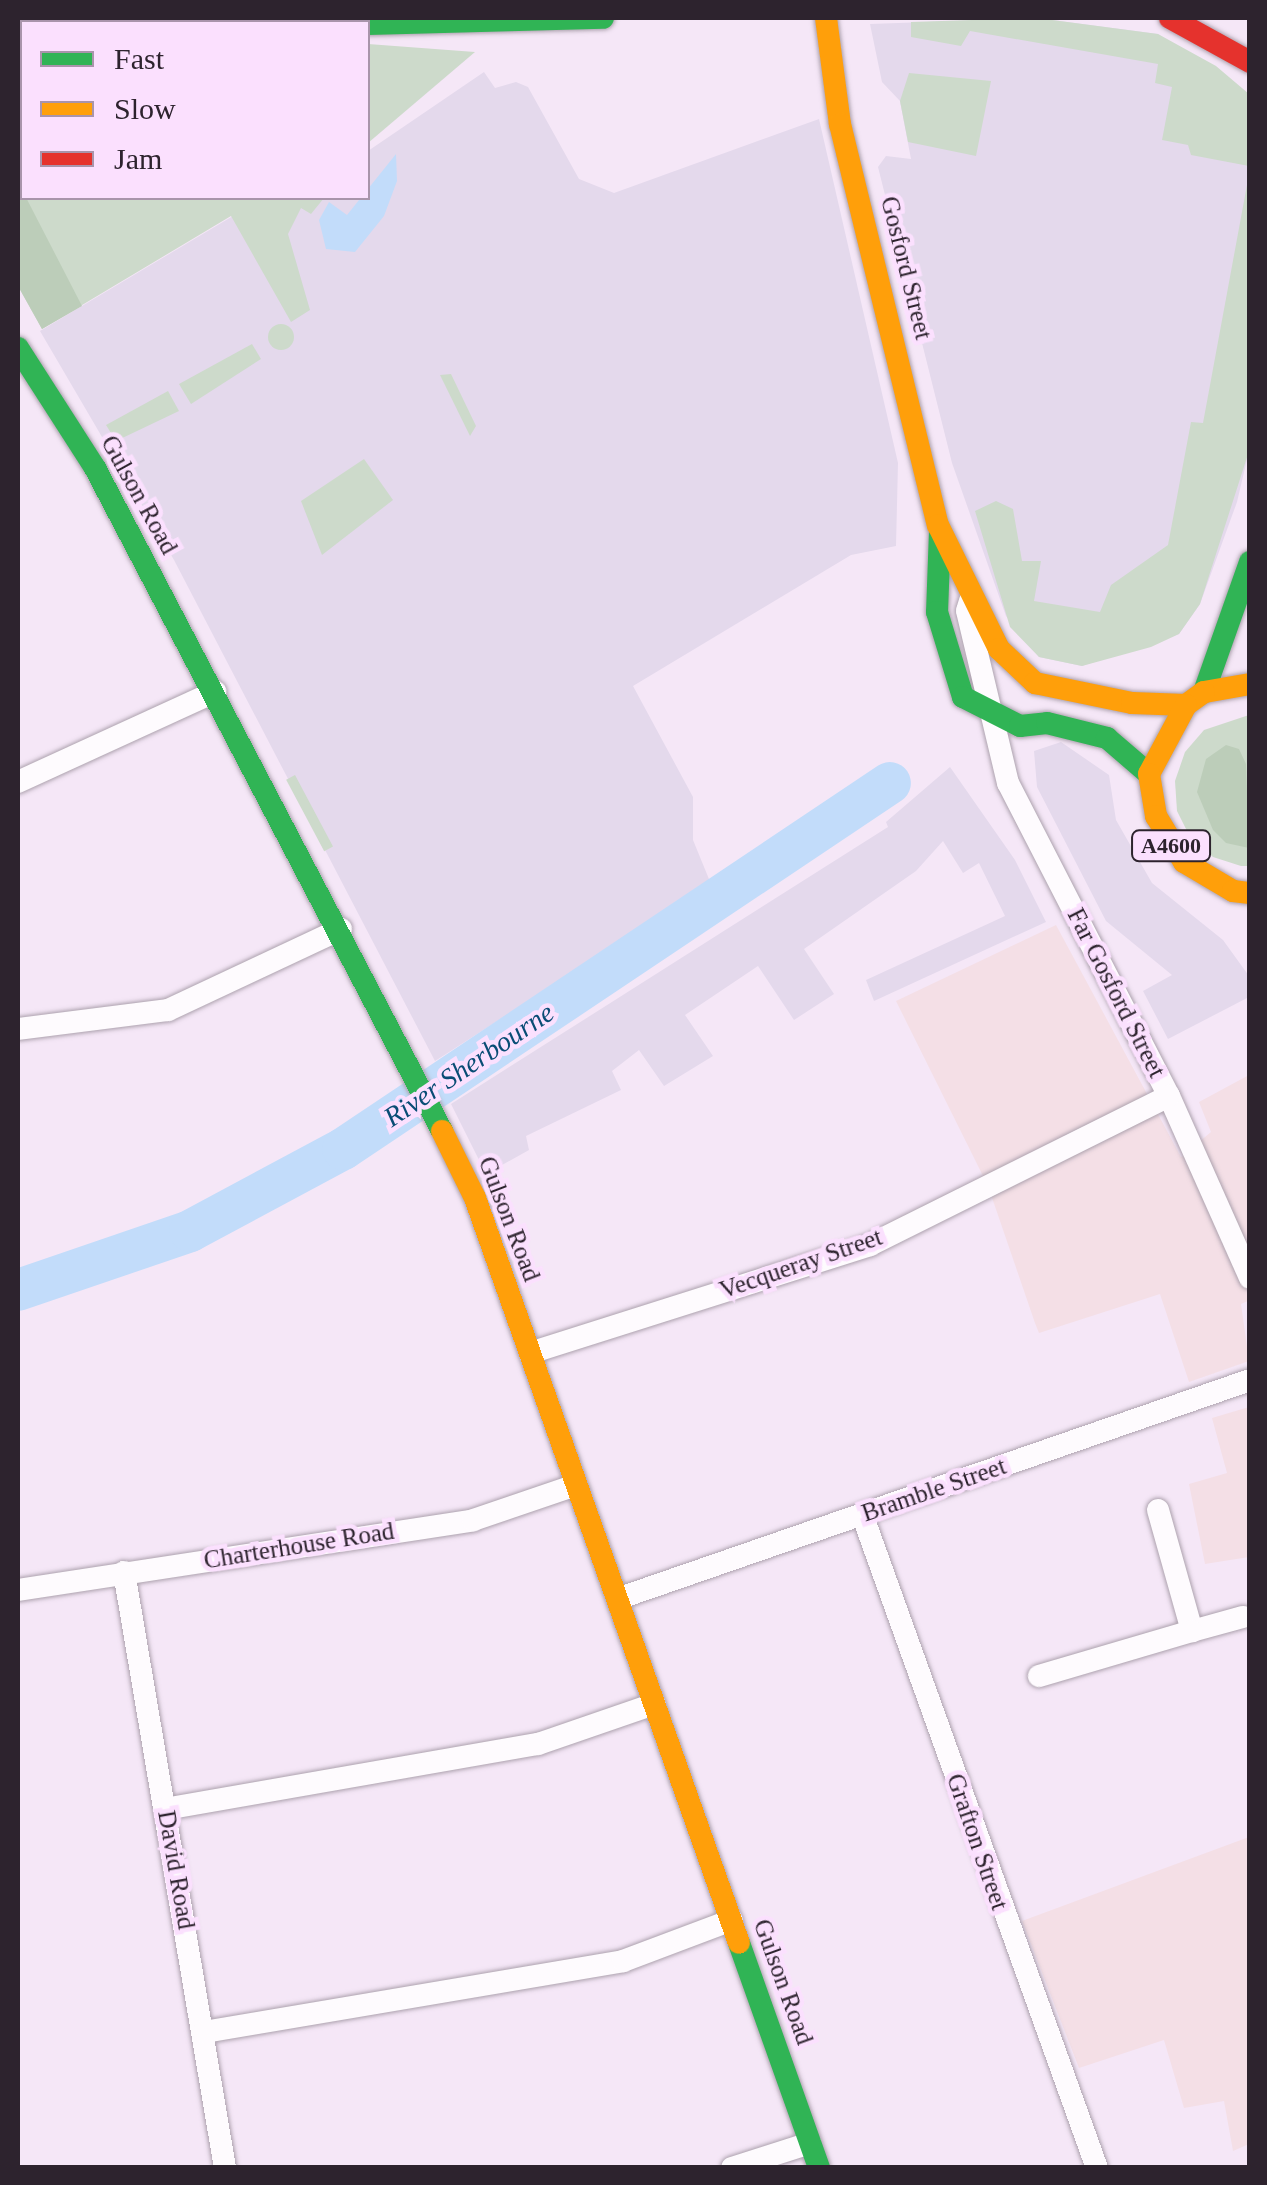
<!DOCTYPE html>
<html>
<head>
<meta charset="utf-8">
<style>
	body { margin:0 }
	#map { position:relative; width:1267px; height:2185px; overflow:hidden; background:#f5e7f7; font-family:Georgia,serif }
	div>[style] { position:absolute }
	.commercial>* { inset:0; background:#f4dfe6 }
	.education>* { inset:0; background:#e4d9ec }
	.green>* { inset:0; background:#cddacb; transform-origin:0 0 }
	.round { border-radius:50% }
	.forest>* { inset:0; background:#bccdb9 }
	.water>* { inset:0; background:#c2dcfa }
	.river>* { height:42px; margin:-21px; padding:0 21px; transform-origin:21px; border-radius:21px; background:#c2dcfa }
	.roads { filter:drop-shadow(0 0 2px #ada2ae) drop-shadow(0 0 2px #ada2ae) }
	.street>* { height:22px; margin:-11px; padding:0 11px; transform-origin:11px; border-radius:11px; background:#fefbfe }
	.fast>* { height:22px; margin:-11px; padding:0 11px; transform-origin:11px; border-radius:11px; background:#30b455 }
	.slow>* { height:22px; margin:-11px; padding:0 11px; transform-origin:11px; border-radius:11px; background:#ff9f0a }
	.jam>* { height:22px; margin:-11px; padding:0 11px; transform-origin:11px; border-radius:11px; background:#e5322d }
	span { translate:-50% -50%; white-space:nowrap; text-align:center; line-height:1.15; -webkit-text-stroke:9px #fbe0fe; paint-order:stroke }
	.shield-label span { padding:2px 8px; background:#fbe0fe; border:2px solid; border-radius:8px; -webkit-text-stroke-width:0 }
	.shield-label { font-size:22px; color:#2d232e; font-weight:700 }
	.street-label { font-size:25px; color:#2d232e }
	.water-label { font-size:28px; color:#094c75; font-style:italic }
	.frame { position:absolute; inset:0; border:20px solid #2d232e; pointer-events:none }
	.legend { position:absolute; left:20px; top:20px; width:350px; height:180px; box-sizing:border-box; background:#fbe0fe; border:2px solid #a994ab; margin:0; padding:12px 18px; list-style:none; font-size:30px; color:#2d232e }
	.legend li { display:flex; align-items:center; gap:20px; height:50px }
	.legend b { width:50px; border:2px solid #a994ab }
</style>
</head>
<body>
<div id="map">
	<div class="commercial">
		<div style="clip-path:polygon(1056px 925px,1181px 1157px,1211px 1132px,1199px 1102px,1249px 1075px,1250px 1300px,1241px 1304px,1249px 1361px,1189px 1382px,1160px 1294px,1039px 1333px,1035px 1323px,988px 1186px,896px 1001px)"></div>
		<div style="clip-path:polygon(1249px 1407px,1249px 1557px,1205px 1564px,1189px 1484px,1227px 1473px,1212px 1418px)"></div>
		<div style="clip-path:polygon(1249px 1837px,1249px 2144px,1233px 2151px,1224px 2101px,1184px 2108px,1164px 2040px,1079px 2068px,1022px 1921px)"></div>
	</div>
	<div class="education">
		<div style="clip-path:polygon(1037px 18px,1158px 34px,1249px 94px,1249px 451px,1237px 502px,1200px 604px,1179px 634px,1082px 666px,1039px 657px,1006px 616px,952px 463px,878px 167px,886px 156px,911px 159px,900px 101px,882px 82px,870px 24px)"></div>
		<div style="clip-path:polygon(484px 72px,495px 88px,516px 82px,528px 87px,579px 179px,614px 193px,819px 119px,898px 463px,896px 546px,851px 555px,633px 686px,693px 797px,693px 840px,711px 884px,435px 1061px,174px 560px,40px 331px,263px 198px,368px 198px,368px 151px)"></div>
		<div style="clip-path:polygon(1061px 742px,1109px 775px,1116px 820px,1152px 883px,1223px 940px,1249px 976px,1249px 997px,1168px 1039px,1143px 991px,1172px 975px,1106px 921px,1037px 787px,1034px 751px)"></div>
		<div style="clip-path:polygon(950px 767px,1015px 860px,1046px 922px,874px 1001px,866px 980px,1005px 916px,979px 863px,963px 873px,943px 841px,916px 871px,804px 949px,834px 994px,794px 1020px,758px 966px,685px 1015px,713px 1056px,664px 1086px,639px 1050px,612px 1071px,621px 1090px,526px 1136px,529px 1150px,486px 1174px,451px 1104px,888px 827px,886px 822px)"></div>
	</div>
	<div class="green">
		<div style="clip-path:polygon(18px 18px,111px 18px,22px 22px,18px 76px)"></div>
		<div style="clip-path:polygon(1037px 18px,1158px 34px,1216px 66px,1249px 94px,1249px 166px,1191px 155px,1188px 145px,1162px 140px,1172px 87px,1155px 83px,1158px 64px,970px 31px,961px 46px,911px 37px,911px 22px)"></div>
		<div style="clip-path:polygon(368px 44px,475px 52px,368px 143px)"></div>
		<div style="clip-path:polygon(909px 73px,991px 81px,976px 156px,908px 142px,900px 101px)"></div>
		<div style="clip-path:polygon(1249px 174px,1249px 451px,1200px 604px,1179px 634px,1151px 647px,1082px 666px,1039px 657px,1010px 627px,975px 511px,996px 501px,1013px 509px,1022px 561px,1041px 561px,1034px 601px,1100px 612px,1111px 585px,1168px 545px,1191px 422px,1203px 423px)"></div>
		<div style="clip-path:polygon(22px 175px,22px 198px,324px 198px,311px 214px,301px 208px,288px 234px,310px 310px,291px 322px,231px 216px,42px 329px,18px 286px)"></div>
		<div class="round" style="left:268px;top:324px;width:26px;height:26px"></div>
		<div style="clip-path:polygon(252px 344px,261px 359px,191px 404px,179px 384px)"></div>
		<div style="clip-path:polygon(451px 374px,476px 426px,470px 436px,440px 375px)"></div>
		<div style="clip-path:polygon(168px 391px,179px 411px,116px 441px,106px 425px)"></div>
		<div style="clip-path:polygon(364px 459px,393px 500px,322px 555px,301px 501px)"></div>
		<div style="clip-path:polygon(1249px 715px,1249px 866px,1241px 866px,1213px 857px,1190px 837px,1177px 811px,1175px 781px,1185px 752px,1204px 730px)"></div>
		<div style="left:295px;top:775px;width:81px;height:10px;rotate:62deg"></div>
	</div>
	<div class="forest">
		<div style="clip-path:polygon(18px 182px,82px 306px,42px 329px,18px 286px)"></div>
		<div style="clip-path:polygon(1226px 745px,1239px 749px,1246px 764px,1249px 848px,1226px 843px,1213px 830px,1197px 792px,1206px 759px)"></div>
	</div>
	<div class="water">
		<div style="clip-path:polygon(396px 154px,397px 181px,384px 216px,355px 252px,326px 249px,319px 220px,329px 202px,347px 215px)"></div>
	</div>
	<div class="river">
		<div style="left:18px;top:1290px;width:182px;rotate:-18.9deg"></div>
		<div style="left:190px;top:1231px;width:174px;rotate:-28.2deg"></div>
		<div style="left:343px;top:1149px;width:658px;rotate:-33.79deg"></div>
	</div>
	<div class="roads">
		<div class="street">
			<div style="left:970px;top:601px;width:10px;rotate:107deg"></div>
			<div style="left:967px;top:611px;width:177px;rotate:76.6deg"></div>
			<div style="left:1008px;top:783px;width:352px;rotate:62.8deg"></div>
			<div style="left:1169px;top:1096px;width:199px;rotate:66deg"></div>
			<div style="left:18px;top:782px;width:217px;rotate:-24.6deg"></div>
			<div style="left:18px;top:1029px;width:151px;rotate:-7.2deg"></div>
			<div style="left:168px;top:1010px;width:191px;rotate:-25.1deg"></div>
			<div style="left:530px;top:1353px;width:357px;rotate:-17.6deg"></div>
			<div style="left:870px;top:1245px;width:334px;rotate:-26.5deg"></div>
			<div style="left:1158px;top:1510px;width:126px;rotate:74.3deg"></div>
			<div style="left:1192px;top:1631px;width:53px;rotate:-15.4deg"></div>
			<div style="left:862px;top:1514px;width:695px;rotate:70.24deg"></div>
			<div style="left:124px;top:1572px;width:604px;rotate:80.38deg"></div>
			<div style="left:18px;top:1590px;width:460px;rotate:-8.7deg"></div>
			<div style="left:473px;top:1520px;width:109px;rotate:-18.8deg"></div>
			<div style="left:617px;top:1599px;width:670px;rotate:-19.08deg"></div>
			<div style="left:1039px;top:1676px;width:159px;rotate:-16.4deg"></div>
			<div style="left:165px;top:1809px;width:379px;rotate:-9.9deg"></div>
			<div style="left:538px;top:1744px;width:123px;rotate:-19deg"></div>
			<div style="left:204px;top:2032px;width:425px;rotate:-9.6deg"></div>
			<div style="left:623px;top:1961px;width:116px;rotate:-20.6deg"></div>
			<div style="left:732px;top:2168px;width:82px;rotate:-17.8deg"></div>
		</div>
		<div class="fast">
			<div style="left:145px;top:22px;width:4px;rotate:-76deg"></div>
			<div style="left:179px;top:22px;width:16px;rotate:-15deg"></div>
			<div style="left:368px;top:24px;width:235px;rotate:-1.5deg"></div>
			<div style="left:18px;top:110px;width:4px;rotate:-27deg"></div>
			<div style="left:18px;top:348px;width:143px;rotate:57.3deg"></div>
			<div style="left:95px;top:468px;width:748px;rotate:62.37deg"></div>
			<div style="left:940px;top:531px;width:81px;rotate:92.1deg"></div>
			<div style="left:937px;top:612px;width:89px;rotate:73deg"></div>
			<div style="left:963px;top:697px;width:64px;rotate:27deg"></div>
			<div style="left:1020px;top:726px;width:27px;rotate:-6deg"></div>
			<div style="left:1047px;top:723px;width:62px;rotate:14deg"></div>
			<div style="left:1107px;top:738px;width:55px;rotate:40.6deg"></div>
			<div style="left:1204px;top:692px;width:138px;rotate:-70.5deg"></div>
			<div style="left:739px;top:1943px;width:239px;rotate:70.4deg"></div>
		</div>
		<div class="slow">
			<div style="left:298px;top:18px;width:49px;rotate:4.7deg"></div>
			<div style="left:826px;top:18px;width:107px;rotate:82.5deg"></div>
			<div style="left:840px;top:124px;width:413px;rotate:76.3deg"></div>
			<div style="left:938px;top:525px;width:138px;rotate:63.8deg"></div>
			<div style="left:999px;top:649px;width:50px;rotate:43.4deg"></div>
			<div style="left:1035px;top:683px;width:99px;rotate:11.7deg"></div>
			<div style="left:1132px;top:703px;width:54px;rotate:2.1deg"></div>
			<div style="left:1250px;top:684px;width:47px;rotate:170.1deg"></div>
			<div style="left:1204px;top:692px;width:22px;rotate:144deg"></div>
			<div style="left:1186px;top:705px;width:78px;rotate:118.2deg"></div>
			<div style="left:1149px;top:774px;width:43px;rotate:80.5deg"></div>
			<div style="left:1156px;top:816px;width:54px;rotate:58.7deg"></div>
			<div style="left:1184px;top:862px;width:57px;rotate:30.6deg"></div>
			<div style="left:1233px;top:891px;width:17px;rotate:7deg"></div>
			<div style="left:442px;top:1131px;width:75px;rotate:63.8deg"></div>
			<div style="left:475px;top:1198px;width:790px;rotate:70.49deg"></div>
		</div>
		<div class="jam">
			<div style="left:1170px;top:18px;width:91px;rotate:28.8deg"></div>
		</div>
	</div>
	<div class="shield-label">
		<span style="left:1171px;top:846px">A4600</span>
	</div>
	<div class="street-label">
		<span style="left:906px;top:268px;rotate:76deg">Gosford Street</span>
		<span style="left:139px;top:495px;rotate:61deg">Gulson Road</span>
		<span style="left:1116px;top:993px;rotate:63deg">Far Gosford Street</span>
		<span style="left:509px;top:1219px;rotate:69deg">Gulson Road</span>
		<span style="left:801px;top:1264px;rotate:-19deg">Vecqueray Street</span>
		<span style="left:934px;top:1490px;rotate:-19deg">Bramble Street</span>
		<span style="left:299px;top:1546px;rotate:-9deg">Charterhouse Road</span>
		<span style="left:977px;top:1842px;rotate:71deg">Grafton Street</span>
		<span style="left:176px;top:1870px;rotate:80deg">David Road</span>
		<span style="left:783px;top:1982px;rotate:70deg">Gulson Road</span>
	</div>
	<div class="water-label">
		<span style="left:469px;top:1065px;rotate:-34deg">River Sherbourne</span>
	</div>
	<div class="frame"></div>
	<ul class="legend">
	<li><b style="height:12px;background:#30b455"></b>Fast</li>
	<li><b style="height:12px;background:#ff9f0a"></b>Slow</li>
	<li><b style="height:12px;background:#e5322d"></b>Jam</li>
	</ul>
</div>
</body>
</html>
